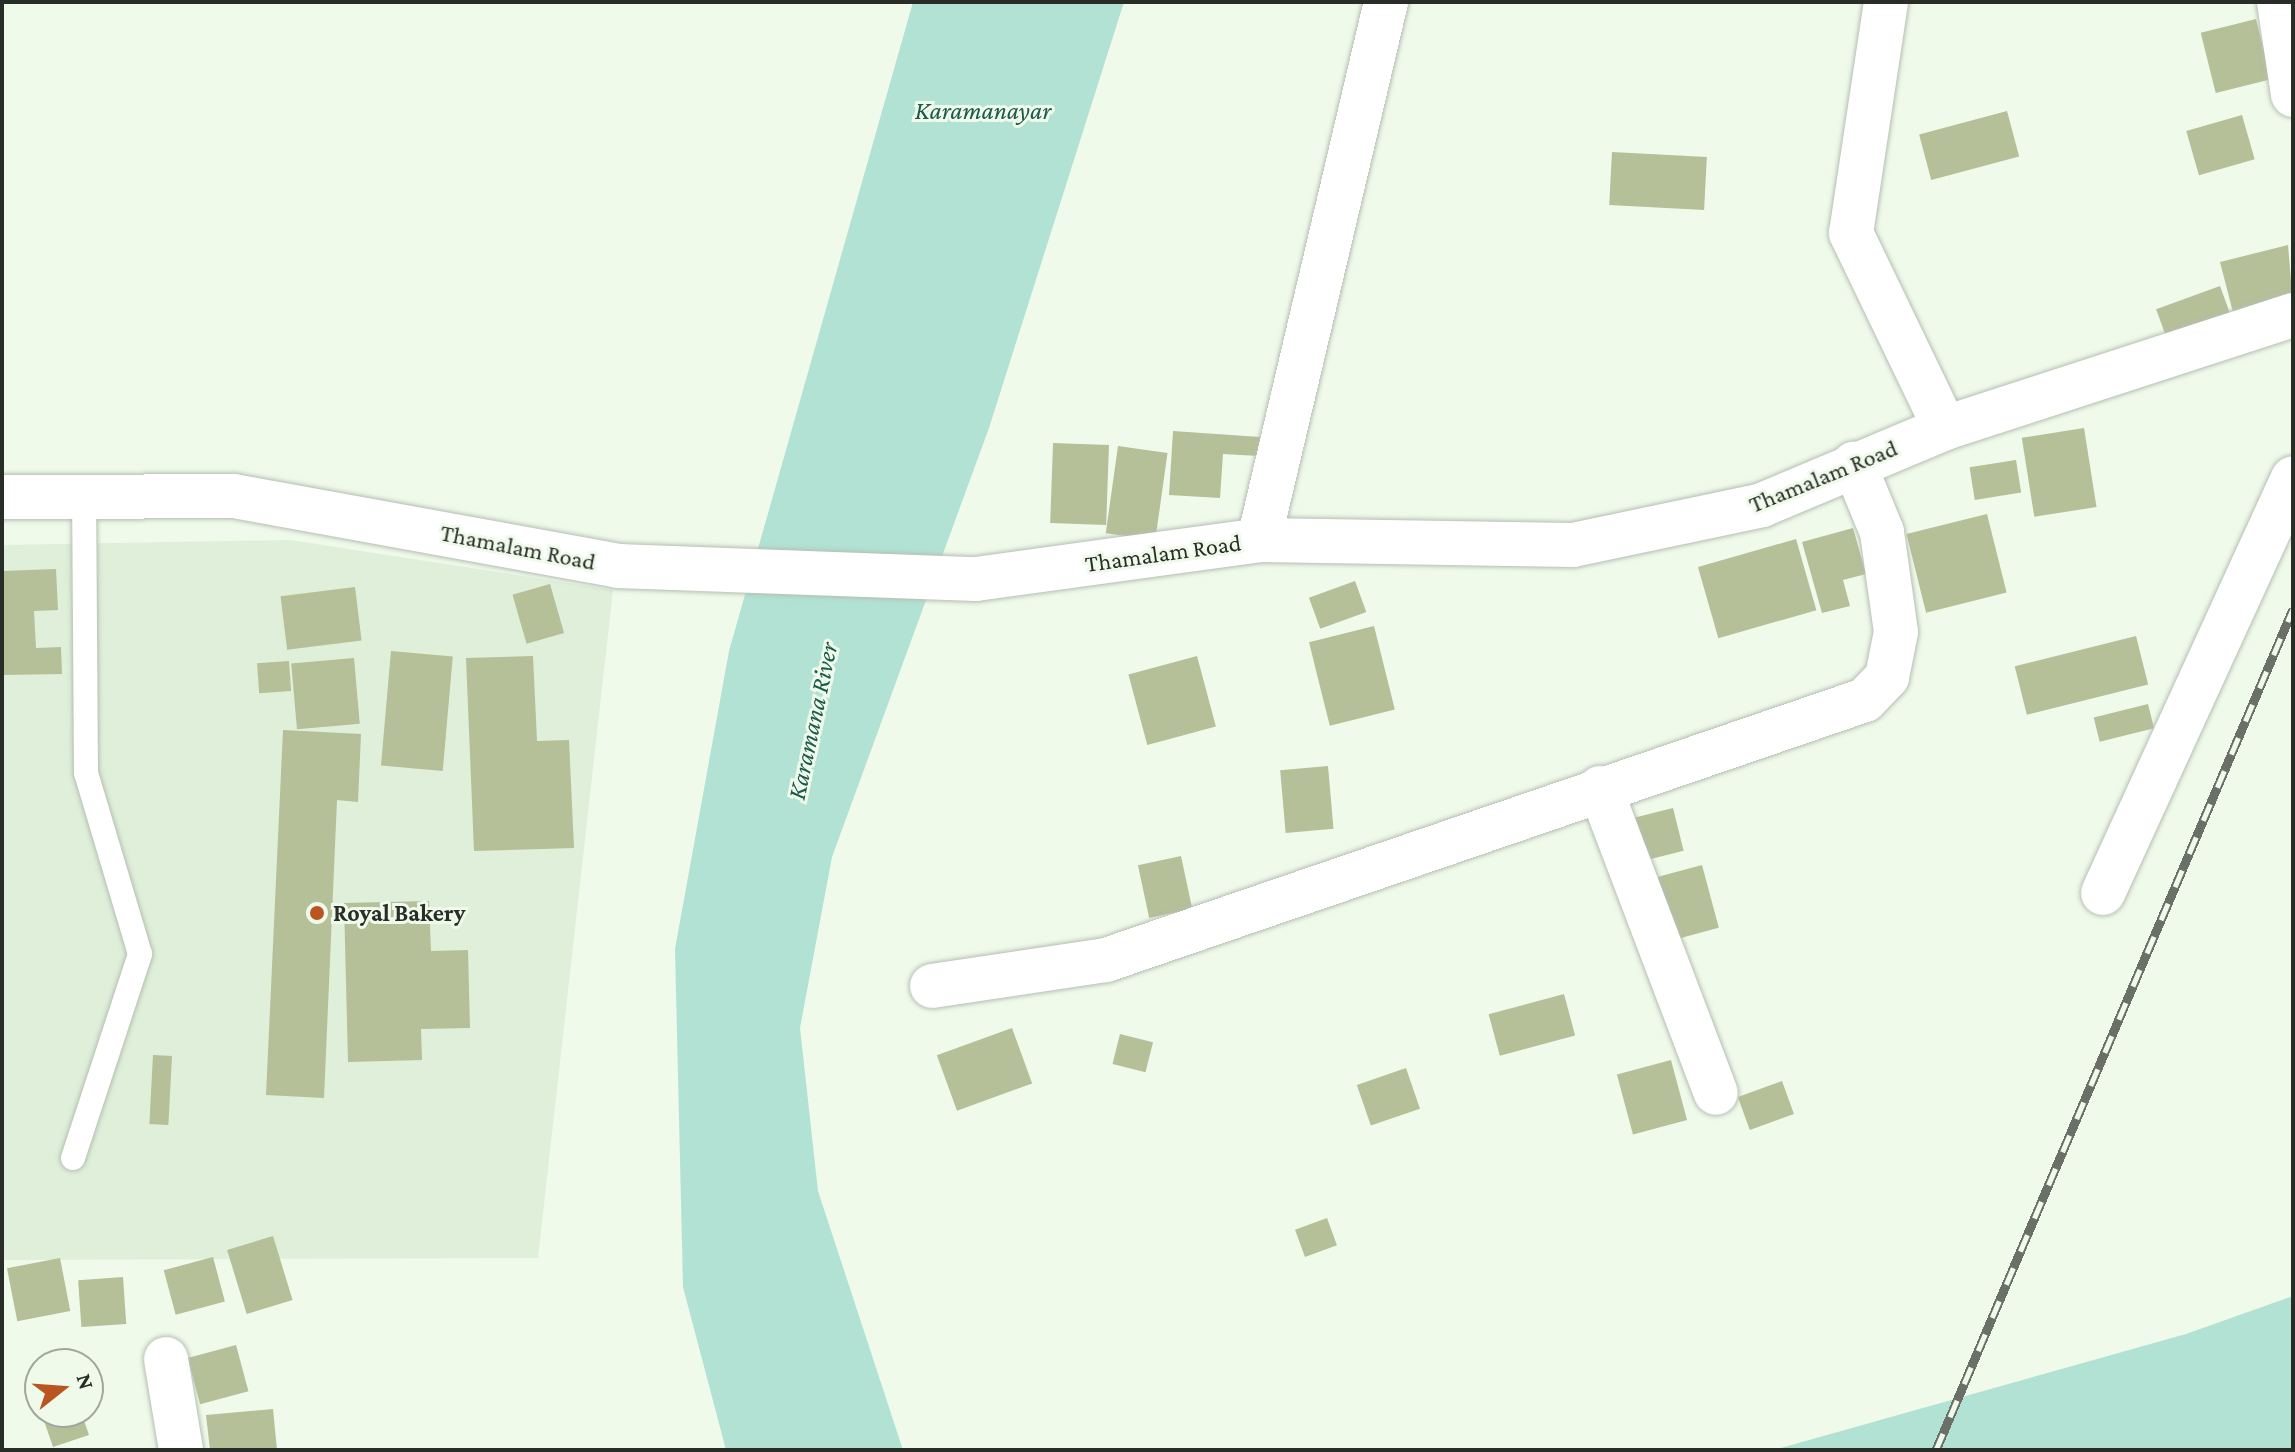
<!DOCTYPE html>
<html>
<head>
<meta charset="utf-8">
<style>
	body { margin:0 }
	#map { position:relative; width:2295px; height:1452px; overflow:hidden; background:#effaeb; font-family:"Crimson Pro",serif }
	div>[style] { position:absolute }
	.built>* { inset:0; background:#dfefd9 }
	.water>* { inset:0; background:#b2e2d4 }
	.building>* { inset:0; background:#b5bf98; transform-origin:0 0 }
	.roads { filter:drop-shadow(0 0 2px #b4bfb1) drop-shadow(0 0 2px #b4bfb1) }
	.service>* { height:24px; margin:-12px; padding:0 12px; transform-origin:12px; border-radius:12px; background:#fff }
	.minor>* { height:44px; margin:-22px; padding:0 22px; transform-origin:22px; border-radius:22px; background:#fff }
	.tertiary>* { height:44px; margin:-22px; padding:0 22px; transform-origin:22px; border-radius:22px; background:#fff }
	.rail>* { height:9px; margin-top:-4.5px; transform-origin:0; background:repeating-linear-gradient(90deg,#effaeb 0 18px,#6a7067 0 36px); box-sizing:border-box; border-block:2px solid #6a7067 }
	.dots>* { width:22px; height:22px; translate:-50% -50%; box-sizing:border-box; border:4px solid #effaeb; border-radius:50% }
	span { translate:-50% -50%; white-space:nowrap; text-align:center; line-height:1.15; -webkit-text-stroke:6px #effaeb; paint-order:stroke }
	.street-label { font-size:24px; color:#292d27 }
	.poi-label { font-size:24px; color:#292d27; font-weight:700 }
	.left { translate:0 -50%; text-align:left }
	.water-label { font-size:26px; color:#1b594c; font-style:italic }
	.frame { position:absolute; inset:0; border:4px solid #292d27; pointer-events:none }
	.north { position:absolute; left:24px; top:1348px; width:80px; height:80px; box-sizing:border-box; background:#effaeb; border:2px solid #a0a89d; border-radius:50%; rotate:73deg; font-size:22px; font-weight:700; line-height:32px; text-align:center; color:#292d27 }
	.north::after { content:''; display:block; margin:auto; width:28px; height:36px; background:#b95521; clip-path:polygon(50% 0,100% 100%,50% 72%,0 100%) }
</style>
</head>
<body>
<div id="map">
	<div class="built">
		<div style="clip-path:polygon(290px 540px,613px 590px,538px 1258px,2px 1260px,2px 545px)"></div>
	</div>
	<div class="water">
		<div style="clip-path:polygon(913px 2px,1124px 2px,989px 428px,832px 857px,800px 1028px,818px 1191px,903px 1450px,726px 1450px,683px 1287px,675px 949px,729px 651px)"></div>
		<div style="clip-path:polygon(2293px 1296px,2293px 1450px,1774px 1450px,2186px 1334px)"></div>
	</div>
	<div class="building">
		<div style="left:2256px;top:19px;width:62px;height:57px;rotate:76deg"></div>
		<div style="left:2007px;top:111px;width:47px;height:91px;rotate:75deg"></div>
		<div style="left:2242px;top:115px;width:46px;height:58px;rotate:74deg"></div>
		<div style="left:1612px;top:152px;width:95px;height:53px;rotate:3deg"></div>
		<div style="clip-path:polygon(2288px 245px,2293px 305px,2235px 320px,2220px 262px)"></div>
		<div style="left:2220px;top:286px;width:32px;height:68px;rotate:70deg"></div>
		<div style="left:2084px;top:428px;width:80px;height:63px;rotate:81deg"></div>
		<div style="clip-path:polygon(1173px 431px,1260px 437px,1259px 456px,1223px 454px,1220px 498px,1169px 495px)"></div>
		<div style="left:1053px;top:443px;width:56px;height:80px;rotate:2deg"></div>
		<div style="left:1118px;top:446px;width:50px;height:88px;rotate:8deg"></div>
		<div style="left:2016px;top:460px;width:33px;height:47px;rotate:81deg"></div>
		<div style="left:1987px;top:514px;width:81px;height:83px;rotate:76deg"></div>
		<div style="clip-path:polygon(1853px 528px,1866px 574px,1843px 580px,1850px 606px,1822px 613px,1802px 542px)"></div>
		<div style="left:1796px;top:539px;width:74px;height:102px;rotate:74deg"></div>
		<div style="clip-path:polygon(56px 569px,58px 610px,34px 611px,36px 648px,61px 647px,62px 674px,2px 675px,2px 571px)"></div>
		<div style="left:1355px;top:581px;width:33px;height:49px;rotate:70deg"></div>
		<div style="left:550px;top:584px;width:51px;height:39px;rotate:74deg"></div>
		<div style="left:355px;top:587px;width:54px;height:75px;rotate:83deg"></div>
		<div style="left:1374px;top:626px;width:86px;height:67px;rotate:76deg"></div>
		<div style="left:2136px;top:636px;width:50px;height:125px;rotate:76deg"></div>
		<div style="left:391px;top:651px;width:62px;height:115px;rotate:5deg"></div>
		<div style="clip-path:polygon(533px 656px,537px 741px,569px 740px,574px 848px,474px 851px,466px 658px)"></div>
		<div style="left:1197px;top:656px;width:73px;height:71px;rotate:75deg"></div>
		<div style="left:354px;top:658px;width:66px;height:63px;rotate:85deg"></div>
		<div style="left:289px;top:661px;width:30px;height:32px;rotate:86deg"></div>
		<div style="left:2148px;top:704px;width:25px;height:56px;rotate:76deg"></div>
		<div style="clip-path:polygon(283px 730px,361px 734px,358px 802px,337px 800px,324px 1098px,266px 1095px)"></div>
		<div style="left:1328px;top:766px;width:63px;height:48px;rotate:85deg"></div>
		<div style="left:1673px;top:808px;width:44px;height:39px;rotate:76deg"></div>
		<div style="left:1181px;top:856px;width:54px;height:44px;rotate:78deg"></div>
		<div style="left:1702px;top:865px;width:65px;height:53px;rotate:75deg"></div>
		<div style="clip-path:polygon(429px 901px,431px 951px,468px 950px,470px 1028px,421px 1029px,422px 1060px,348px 1062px,344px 903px)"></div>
		<div style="left:1564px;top:994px;width:43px;height:78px;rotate:75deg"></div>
		<div style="left:1012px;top:1028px;width:59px;height:80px;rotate:70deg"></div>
		<div style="left:1120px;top:1034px;width:34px;height:31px;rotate:14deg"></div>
		<div style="left:153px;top:1055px;width:19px;height:69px;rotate:3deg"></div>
		<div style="left:1671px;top:1060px;width:62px;height:56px;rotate:75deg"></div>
		<div style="left:1406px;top:1068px;width:43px;height:52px;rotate:71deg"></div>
		<div style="left:1782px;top:1081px;width:35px;height:47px;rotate:70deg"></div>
		<div style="left:1327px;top:1218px;width:29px;height:34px;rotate:70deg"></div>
		<div style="left:273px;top:1236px;width:67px;height:48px;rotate:73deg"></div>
		<div style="left:213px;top:1257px;width:46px;height:51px;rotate:75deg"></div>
		<div style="left:60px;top:1258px;width:54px;height:54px;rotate:79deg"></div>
		<div style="left:123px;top:1277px;width:47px;height:45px;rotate:86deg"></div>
		<div style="left:236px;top:1345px;width:48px;height:50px;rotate:75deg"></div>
		<div style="clip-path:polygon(40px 1380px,40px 1408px,31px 1383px)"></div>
		<div style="clip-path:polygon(273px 1409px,277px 1450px,210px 1450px,206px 1415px)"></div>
		<div style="clip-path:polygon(41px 1412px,81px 1412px,89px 1435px,53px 1447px)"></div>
	</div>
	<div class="roads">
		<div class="service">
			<div style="left:73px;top:1158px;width:215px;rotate:-71.8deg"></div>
			<div style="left:140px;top:954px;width:189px;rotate:-106.6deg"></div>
			<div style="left:86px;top:773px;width:276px;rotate:-90.4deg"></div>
		</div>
		<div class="minor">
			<div style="left:1886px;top:2px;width:234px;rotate:98.6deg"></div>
			<div style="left:1851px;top:233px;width:216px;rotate:64.3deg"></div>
			<div style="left:2279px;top:2px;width:94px;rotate:81.4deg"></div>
			<div style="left:1259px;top:540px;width:553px;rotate:-76.72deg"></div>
			<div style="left:1600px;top:788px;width:326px;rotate:69.2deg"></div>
			<div style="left:2103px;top:893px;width:456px;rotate:-65.4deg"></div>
			<div style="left:932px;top:986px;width:176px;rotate:-8.5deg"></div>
			<div style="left:1106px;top:960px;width:802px;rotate:-18.91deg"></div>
			<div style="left:1865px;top:700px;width:32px;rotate:-46deg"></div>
			<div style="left:1887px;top:677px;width:46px;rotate:-78.7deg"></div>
			<div style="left:1896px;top:632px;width:101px;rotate:-98deg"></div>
			<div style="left:1882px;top:532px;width:74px;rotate:-112.4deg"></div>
			<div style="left:166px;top:1359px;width:92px;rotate:80.6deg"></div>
		</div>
		<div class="tertiary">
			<div style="left:2px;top:497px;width:232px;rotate:-0.2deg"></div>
			<div style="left:234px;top:496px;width:390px;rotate:10.3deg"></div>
			<div style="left:618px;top:566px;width:358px;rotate:2.1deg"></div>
			<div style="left:976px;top:579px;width:286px;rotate:-7.8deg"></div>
			<div style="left:1259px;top:540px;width:314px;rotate:0.9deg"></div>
			<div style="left:1573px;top:545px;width:193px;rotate:-11.9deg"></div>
			<div style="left:1762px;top:505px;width:199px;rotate:-22.8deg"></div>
			<div style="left:1945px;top:428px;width:366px;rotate:-18deg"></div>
		</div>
	</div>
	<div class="rail">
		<div style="left:1936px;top:1450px;width:914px;rotate:-67deg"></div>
	</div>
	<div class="dots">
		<div style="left:317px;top:913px;background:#b95521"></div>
	</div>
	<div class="street-label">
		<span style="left:1823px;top:476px;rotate:-22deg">Thamalam Road</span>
		<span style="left:518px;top:547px;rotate:11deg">Thamalam Road</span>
		<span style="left:1163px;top:553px;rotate:-8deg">Thamalam Road</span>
	</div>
	<div class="poi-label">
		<span class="left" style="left:333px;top:913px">Royal Bakery</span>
	</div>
	<div class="water-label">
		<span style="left:983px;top:111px">Karamanayar</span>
		<span style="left:813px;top:721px;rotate:-78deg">Karamana River</span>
	</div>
	<div class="frame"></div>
	<div class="north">N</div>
</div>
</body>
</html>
